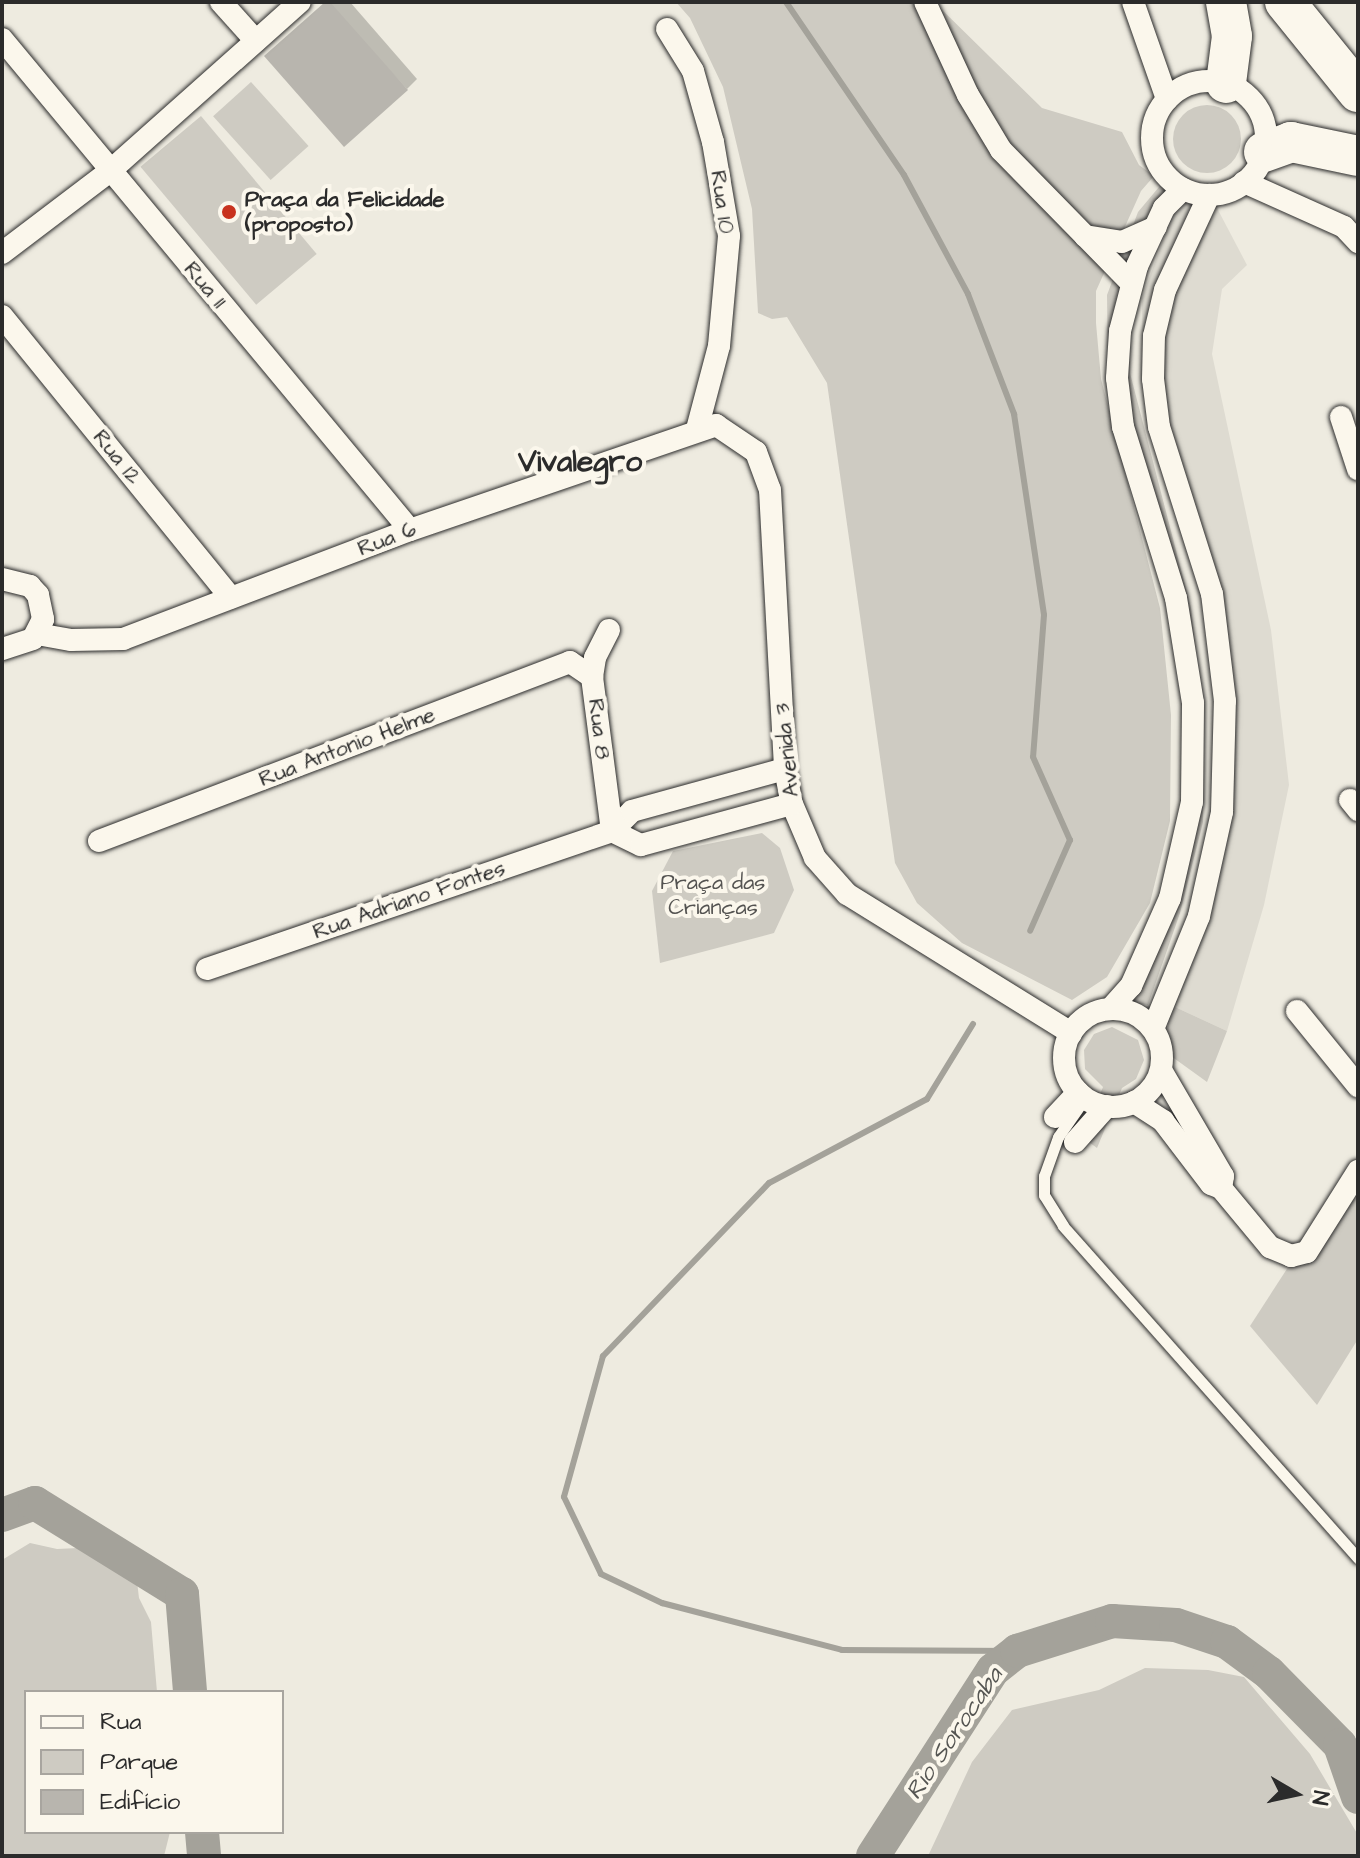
<!DOCTYPE html>
<html>
<head>
<meta charset="utf-8">
<style>
	body { margin:0 }
	#map { position:relative; width:1360px; height:1858px; overflow:hidden; background:#eeebe0; font-family:"Architects Daughter",sans-serif }
	div>[style] { position:absolute }
	.built>* { inset:0; background:#dedbd1 }
	.green>* { inset:0; background:#cecbc2; transform-origin:0 0 }
	.round { border-radius:50% }
	.shadow>* { inset:0; background:#0003 }
	.stream>* { height:6px; margin:-3px; padding:0 3px; transform-origin:3px; border-radius:3px; background:#a4a29a }
	.river>* { height:34px; margin:-17px; padding:0 17px; transform-origin:17px; border-radius:17px; background:#a4a29a }
	.building>* { inset:0; background:#b8b5ae }
	.roads { filter:drop-shadow(0 0 2px #2b2b2b) drop-shadow(0 0 2px #2b2b2b) }
	.lane>* { height:11px; margin:-5.5px; padding:0 5.5px; transform-origin:5.5px; border-radius:5.5px; background:#fbf7ec }
	.street>* { height:22px; margin:-11px; padding:0 11px; transform-origin:11px; border-radius:11px; background:#fbf7ec }
	.street>.ring { margin:-11px; padding:0; box-sizing:content-box; background:none; border:22px solid #fbf7ec; border-radius:50% }
	.highway>* { height:40px; margin:-20px; padding:0 20px; transform-origin:20px; border-radius:20px; background:#fbf7ec }
	.dots>* { width:22px; height:22px; translate:-50% -50%; box-sizing:border-box; border:4px solid #fbf7ec; border-radius:50% }
	span { translate:-50% -50%; white-space:nowrap; text-align:center; line-height:1.15; -webkit-text-stroke:8px #fbf7ec; paint-order:stroke }
	.poi-label { font-size:22px; color:#2b2b2b; font-weight:700 }
	.left { translate:0 -50%; text-align:left }
	.street-label { font-size:22px; color:#2b2b2b }
	.park-label { font-size:22px; color:#545351 }
	.water-label { font-size:24px; color:#555552; font-style:italic }
	.district-label { font-size:30px; color:#2b2b2b; font-weight:700 }
	.frame { position:absolute; inset:0; border:4px solid #2b2b2b; pointer-events:none }
	.legend { position:absolute; left:24px; top:1690px; width:260px; height:144px; box-sizing:border-box; background:#fbf7ec; border:2px solid #a8a59f; margin:0; padding:10px 14px; list-style:none; font-size:24px; color:#2b2b2b }
	.legend li { display:flex; align-items:center; gap:16px; height:40px }
	.legend b { width:40px; border:2px solid #a8a59f }
	.north { position:absolute; left:1256px; top:1754px; width:80px; height:80px; -webkit-text-stroke:6px #fbf7ec; paint-order:stroke; rotate:99deg; font-size:22px; font-weight:700; line-height:32px; text-align:center; color:#2b2b2b }
	.north::after { content:''; display:block; margin:auto; width:28px; height:36px; background:#2b2b2b; clip-path:polygon(50% 0,100% 100%,50% 72%,0 100%) }
</style>
</head>
<body>
<div id="map">
	<div class="built">
		<div style="clip-path:polygon(1194px 188px,1207px 189px,1247px 265px,1222px 289px,1212px 354px,1271px 630px,1289px 785px,1264px 905px,1227px 1031px,1162px 1001px,1194px 913px,1216px 819px,1218px 722px,1202px 600px,1143px 371px,1142px 298px,1171px 218px)"></div>
	</div>
	<div class="green">
		<div style="clip-path:polygon(676px 2px,934px 2px,1042px 108px,1122px 132px,1139px 165px,1154px 176px,1141px 191px,1096px 291px,1096px 323px,1101px 379px,1160px 608px,1171px 715px,1170px 821px,1150px 903px,1107px 977px,1072px 1000px,962px 943px,917px 903px,895px 863px,827px 383px,787px 317px,772px 319px,758px 313px,752px 209px,723px 87px,690px 18px)"></div>
		<div style="left:251px;top:82px;width:86px;height:51px;rotate:48deg"></div>
		<div class="round" style="left:1173px;top:105px;width:68px;height:68px"></div>
		<div style="left:201px;top:116px;width:180px;height:79px;rotate:50deg"></div>
		<div style="clip-path:polygon(1164px 181px,1172px 185px,1128px 296px,1130px 373px,1191px 608px,1203px 715px,1203px 822px,1180px 913px,1148px 1005px,1126px 1002px,1162px 902px,1182px 820px,1183px 715px,1170px 604px,1108px 370px,1107px 295px,1138px 212px)"></div>
		<div style="clip-path:polygon(762px 833px,780px 848px,794px 890px,774px 933px,660px 963px,652px 891px,673px 851px)"></div>
		<div style="clip-path:polygon(1162px 1001px,1227px 1031px,1207px 1082px,1164px 1051px,1168px 1025px,1159px 1012px)"></div>
		<div style="clip-path:polygon(1112px 1027px,1138px 1040px,1144px 1060px,1136px 1079px,1122px 1088px,1097px 1148px,1082px 1137px,1103px 1087px,1085px 1069px,1084px 1050px,1094px 1034px)"></div>
		<div style="clip-path:polygon(1358px 1159px,1358px 1339px,1317px 1405px,1250px 1326px)"></div>
		<div style="clip-path:polygon(30px 1543px,57px 1549px,99px 1547px,136px 1573px,139px 1598px,151px 1622px,157px 1692px,26px 1692px,26px 1832px,170px 1832px,164px 1856px,2px 1856px,2px 1560px)"></div>
		<div style="clip-path:polygon(1145px 1668px,1208px 1670px,1244px 1677px,1310px 1754px,1358px 1835px,1358px 1856px,928px 1856px,972px 1762px,1012px 1710px,1099px 1690px)"></div>
	</div>
	<div class="shadow">
		<div style="clip-path:polygon(326px 2px,350px 2px,417px 79px,407px 89px)"></div>
	</div>
	<div class="stream">
		<div style="left:786px;top:2px;width:209px;rotate:55.7deg"></div>
		<div style="left:904px;top:175px;width:135px;rotate:61.7deg"></div>
		<div style="left:968px;top:294px;width:129px;rotate:69deg"></div>
		<div style="left:1014px;top:414px;width:203px;rotate:81.5deg"></div>
		<div style="left:1044px;top:615px;width:142px;rotate:94.4deg"></div>
		<div style="left:1033px;top:757px;width:91px;rotate:66deg"></div>
		<div style="left:1070px;top:840px;width:99px;rotate:113.7deg"></div>
		<div style="left:973px;top:1024px;width:88px;rotate:121.5deg"></div>
		<div style="left:927px;top:1099px;width:179px;rotate:152deg"></div>
		<div style="left:769px;top:1183px;width:240px;rotate:133.8deg"></div>
		<div style="left:603px;top:1356px;width:146px;rotate:105.5deg"></div>
		<div style="left:564px;top:1497px;width:85px;rotate:64.3deg"></div>
		<div style="left:601px;top:1574px;width:68px;rotate:25.4deg"></div>
		<div style="left:662px;top:1603px;width:186px;rotate:14.6deg"></div>
		<div style="left:842px;top:1650px;width:175px;rotate:0.3deg"></div>
	</div>
	<div class="river">
		<div style="left:2px;top:1515px;width:35px;rotate:-20deg"></div>
		<div style="left:35px;top:1503px;width:173px;rotate:31.8deg"></div>
		<div style="left:182px;top:1594px;width:98px;rotate:85.3deg"></div>
		<div style="left:202px;top:1832px;width:24px;rotate:85deg"></div>
		<div style="left:873px;top:1856px;width:221px;rotate:-57.2deg"></div>
		<div style="left:993px;top:1670px;width:31px;rotate:-38deg"></div>
		<div style="left:1017px;top:1651px;width:100px;rotate:-17.5deg"></div>
		<div style="left:1112px;top:1621px;width:64px;rotate:3.6deg"></div>
		<div style="left:1176px;top:1625px;width:54px;rotate:18.4deg"></div>
		<div style="left:1227px;top:1642px;width:52px;rotate:36.4deg"></div>
		<div style="left:1269px;top:1673px;width:101px;rotate:45.4deg"></div>
		<div style="left:1340px;top:1745px;width:55px;rotate:70.9deg"></div>
	</div>
	<div class="building">
		<div style="clip-path:polygon(325px 2px,330px 2px,408px 90px,344px 147px,264px 56px)"></div>
	</div>
	<div class="roads">
		<div class="lane">
			<div style="left:1085px;top:1098px;width:47px;rotate:124.7deg"></div>
			<div style="left:1058px;top:1137px;width:41px;rotate:109.7deg"></div>
			<div style="left:1044px;top:1176px;width:19px;rotate:90deg"></div>
			<div style="left:1044px;top:1195px;width:36px;rotate:58deg"></div>
			<div style="left:1063px;top:1226px;width:444px;rotate:48.4deg"></div>
		</div>
		<div class="street">
			<div style="left:221px;top:2px;width:52px;rotate:48.1deg"></div>
			<div style="left:925px;top:2px;width:102px;rotate:65.2deg"></div>
			<div style="left:968px;top:95px;width:64px;rotate:59deg"></div>
			<div style="left:1001px;top:150px;width:187px;rotate:45.6deg"></div>
			<div style="left:1133px;top:2px;width:103px;rotate:70.7deg"></div>
			<div style="left:667px;top:29px;width:49px;rotate:58.2deg"></div>
			<div style="left:693px;top:71px;width:74px;rotate:74.3deg"></div>
			<div style="left:713px;top:142px;width:95px;rotate:80.3deg"></div>
			<div style="left:729px;top:236px;width:110px;rotate:95.2deg"></div>
			<div style="left:719px;top:346px;width:86px;rotate:104.8deg"></div>
			<div style="left:2px;top:39px;width:638px;rotate:50.27deg"></div>
			<div class="ring" style="left:1152px;top:81px;width:92px;height:92px"></div>
			<div style="left:1244px;top:182px;width:110px;rotate:24.2deg"></div>
			<div style="left:1344px;top:227px;width:21px;rotate:47deg"></div>
			<div style="left:1085px;top:236px;width:37px;rotate:9deg"></div>
			<div style="left:1122px;top:242px;width:37px;rotate:-24deg"></div>
			<div style="left:2px;top:253px;width:136px;rotate:-37.2deg"></div>
			<div style="left:110px;top:171px;width:254px;rotate:-41.7deg"></div>
			<div style="left:2px;top:316px;width:363px;rotate:50.9deg"></div>
			<div style="left:1341px;top:417px;width:55px;rotate:71.9deg"></div>
			<div style="left:2px;top:579px;width:29px;rotate:14deg"></div>
			<div style="left:30px;top:586px;width:12px;rotate:48deg"></div>
			<div style="left:38px;top:595px;width:25px;rotate:78deg"></div>
			<div style="left:43px;top:619px;width:22px;rotate:117deg"></div>
			<div style="left:33px;top:639px;width:33px;rotate:162deg"></div>
			<div style="left:609px;top:630px;width:31px;rotate:117deg"></div>
			<div style="left:595px;top:658px;width:19px;rotate:99deg"></div>
			<div style="left:592px;top:677px;width:155px;rotate:82.6deg"></div>
			<div style="left:37px;top:634px;width:35px;rotate:10deg"></div>
			<div style="left:71px;top:640px;width:52px;rotate:-1.1deg"></div>
			<div style="left:123px;top:639px;width:307px;rotate:-20.8deg"></div>
			<div style="left:410px;top:530px;width:324px;rotate:-18.9deg"></div>
			<div style="left:716px;top:425px;width:48px;rotate:34deg"></div>
			<div style="left:756px;top:452px;width:40px;rotate:69.8deg"></div>
			<div style="left:770px;top:490px;width:279px;rotate:86.9deg"></div>
			<div style="left:785px;top:769px;width:36px;rotate:79deg"></div>
			<div style="left:792px;top:804px;width:59px;rotate:66.9deg"></div>
			<div style="left:815px;top:858px;width:48px;rotate:48.4deg"></div>
			<div style="left:847px;top:894px;width:264px;rotate:31.8deg"></div>
			<div style="left:1350px;top:800px;width:13px;rotate:51deg"></div>
			<div style="left:612px;top:831px;width:32px;rotate:26deg"></div>
			<div style="left:641px;top:845px;width:156px;rotate:-15.2deg"></div>
			<div style="left:99px;top:841px;width:504px;rotate:-20.81deg"></div>
			<div style="left:570px;top:662px;width:27px;rotate:34deg"></div>
			<div style="left:207px;top:969px;width:428px;rotate:-18.8deg"></div>
			<div style="left:612px;top:831px;width:28px;rotate:-45deg"></div>
			<div style="left:632px;top:811px;width:159px;rotate:-15.4deg"></div>
			<div style="left:1111px;top:1008px;width:30px;rotate:-48deg"></div>
			<div style="left:1131px;top:986px;width:96px;rotate:-66.1deg"></div>
			<div style="left:1170px;top:898px;width:98px;rotate:-77.1deg"></div>
			<div style="left:1192px;top:802px;width:99px;rotate:-89.4deg"></div>
			<div style="left:1193px;top:703px;width:106px;rotate:-99.2deg"></div>
			<div style="left:1176px;top:598px;width:179px;rotate:-107.2deg"></div>
			<div style="left:1123px;top:427px;width:49px;rotate:-97deg"></div>
			<div style="left:1117px;top:378px;width:47px;rotate:-86.3deg"></div>
			<div style="left:1120px;top:331px;width:67px;rotate:-75.3deg"></div>
			<div style="left:1137px;top:266px;width:64px;rotate:-65deg"></div>
			<div style="left:1164px;top:208px;width:27px;rotate:-45deg"></div>
			<div class="ring" style="left:1064px;top:1009px;width:76px;height:76px"></div>
			<div style="left:1297px;top:1011px;width:97px;rotate:50.9deg"></div>
			<div style="left:1153px;top:1029px;width:122px;rotate:-67.8deg"></div>
			<div style="left:1199px;top:916px;width:107px;rotate:-77.5deg"></div>
			<div style="left:1222px;top:812px;width:111px;rotate:-88.5deg"></div>
			<div style="left:1225px;top:701px;width:108px;rotate:-96.9deg"></div>
			<div style="left:1212px;top:594px;width:175px;rotate:-107.6deg"></div>
			<div style="left:1159px;top:427px;width:48px;rotate:-97.1deg"></div>
			<div style="left:1153px;top:379px;width:43px;rotate:-88.7deg"></div>
			<div style="left:1154px;top:336px;width:47px;rotate:-76.6deg"></div>
			<div style="left:1165px;top:290px;width:105px;rotate:-65.1deg"></div>
			<div style="left:1161px;top:1070px;width:123px;rotate:59.7deg"></div>
			<div style="left:1223px;top:1176px;width:12px;rotate:99deg"></div>
			<div style="left:1134px;top:1102px;width:35px;rotate:33deg"></div>
			<div style="left:1163px;top:1121px;width:79px;rotate:52.7deg"></div>
			<div style="left:1211px;top:1184px;width:11px;rotate:22deg"></div>
			<div style="left:1221px;top:1188px;width:77px;rotate:50.3deg"></div>
			<div style="left:1270px;top:1247px;width:23px;rotate:23deg"></div>
			<div style="left:1291px;top:1256px;width:16px;rotate:-14deg"></div>
			<div style="left:1307px;top:1252px;width:96px;rotate:-57.8deg"></div>
			<div style="left:1055px;top:1117px;width:34px;rotate:-47deg"></div>
			<div style="left:1075px;top:1142px;width:48px;rotate:-48.4deg"></div>
		</div>
		<div class="highway">
			<div style="left:1285px;top:2px;width:116px;rotate:51deg"></div>
			<div style="left:1226px;top:83px;width:47px;rotate:-82.7deg"></div>
			<div style="left:1232px;top:36px;width:35px;rotate:-100deg"></div>
			<div style="left:1264px;top:152px;width:29px;rotate:-20deg"></div>
			<div style="left:1291px;top:142px;width:68px;rotate:11.8deg"></div>
		</div>
	</div>
	<div class="dots">
		<div style="left:229px;top:212px;background:#c8321e"></div>
	</div>
	<div class="poi-label">
		<span class="left" style="left:245px;top:212px">Praça da Felicidade<br>(proposto)</span>
	</div>
	<div class="street-label">
		<span style="left:722px;top:202px;rotate:82deg">Rua 10</span>
		<span style="left:205px;top:285px;rotate:50deg">Rua 11</span>
		<span style="left:117px;top:457px;rotate:51deg">Rua 12</span>
		<span style="left:387px;top:539px;rotate:-21deg">Rua 6</span>
		<span style="left:599px;top:729px;rotate:83deg">Rua 8</span>
		<span style="left:347px;top:747px;rotate:-21deg">Rua Antonio Helme</span>
		<span style="left:787px;top:750px;rotate:-96deg">Avenida 3</span>
		<span style="left:409px;top:900px;rotate:-19deg">Rua Adriano Fontes</span>
	</div>
	<div class="park-label">
		<span style="left:713px;top:895px">Praça das<br>Crianças</span>
	</div>
	<div class="water-label">
		<span style="left:955px;top:1734px;rotate:-56deg">Rio Sorocaba</span>
	</div>
	<div class="district-label">
		<span style="left:580px;top:462px">Vivalegro</span>
	</div>
	<div class="frame"></div>
	<ul class="legend">
	<li><b style="height:10px;background:#fbf7ec"></b>Rua</li>
	<li><b style="height:22px;background:#cecbc2"></b>Parque</li>
	<li><b style="height:22px;background:#b8b5ae"></b>Edifício</li>
	</ul>
	<div class="north">N</div>
</div>
</body>
</html>
